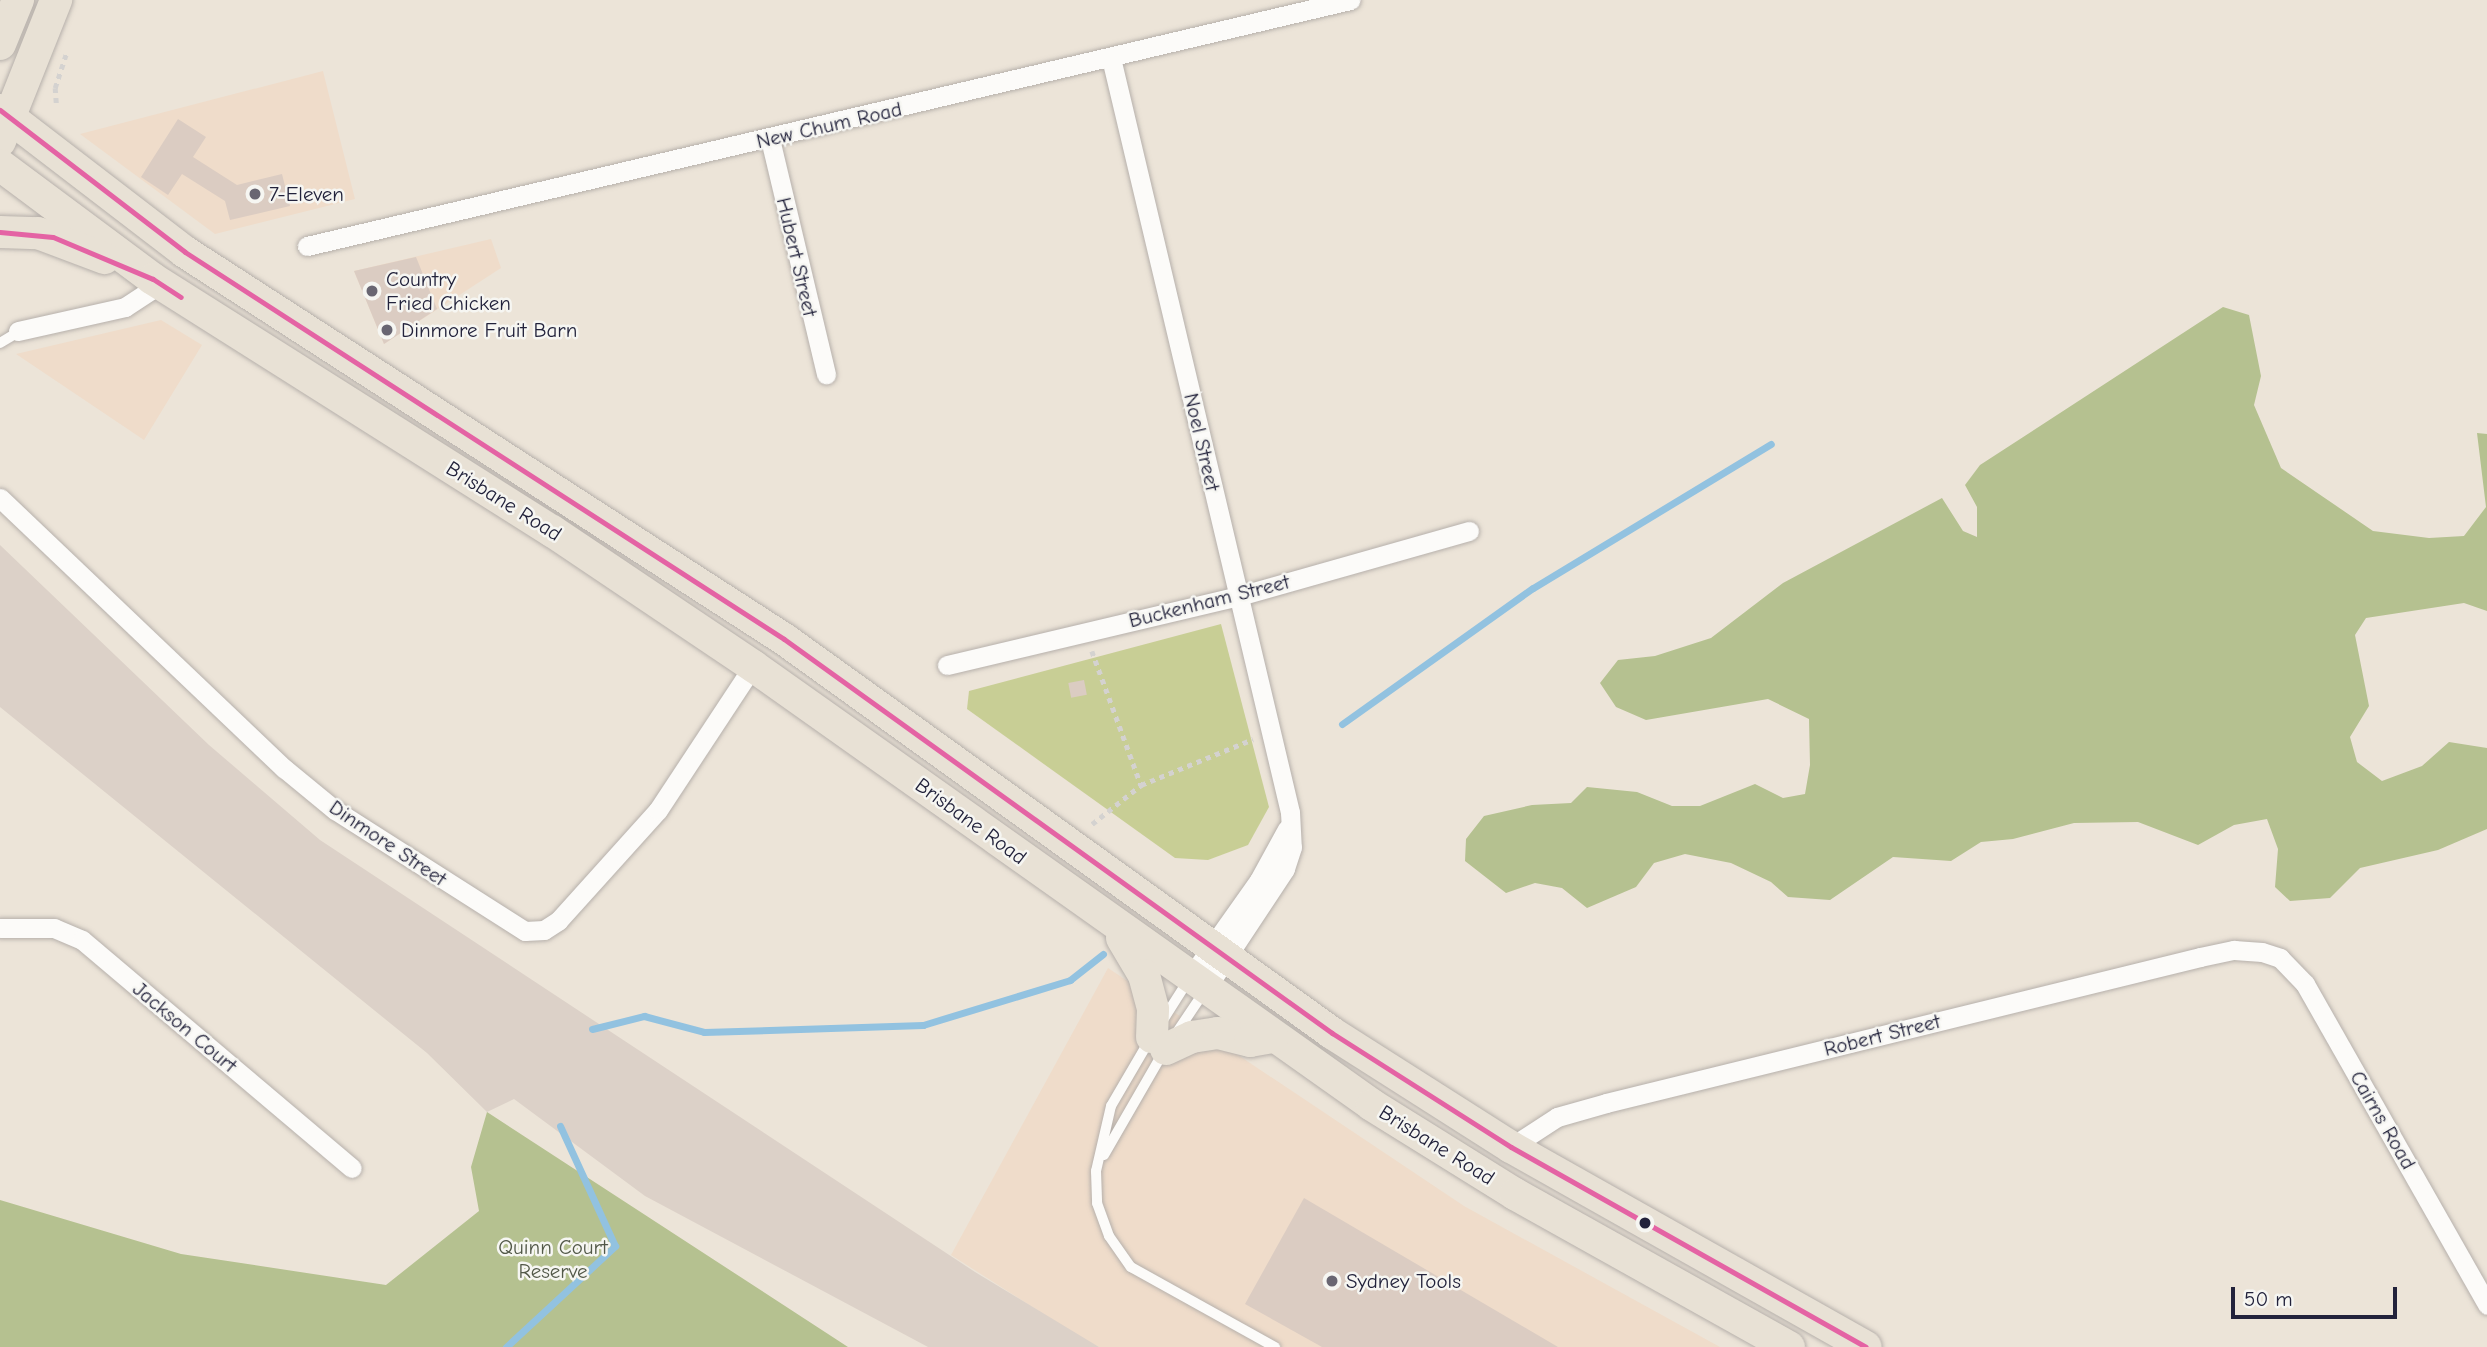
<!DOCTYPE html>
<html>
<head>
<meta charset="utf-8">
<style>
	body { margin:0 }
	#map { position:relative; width:2487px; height:1347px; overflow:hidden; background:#ece4d8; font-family:"Comic Neue",sans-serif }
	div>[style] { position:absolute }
	.built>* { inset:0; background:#efdcca }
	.industrial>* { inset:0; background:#dcd1c8 }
	.green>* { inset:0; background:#c8ce95 }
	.forest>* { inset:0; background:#b5c190 }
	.stream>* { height:7px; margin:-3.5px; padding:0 3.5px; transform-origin:3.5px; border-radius:3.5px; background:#92c2e0 }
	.building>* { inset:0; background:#dbccc2; transform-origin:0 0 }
	.path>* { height:4.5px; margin-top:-2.25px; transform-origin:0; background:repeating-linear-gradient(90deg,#d4d2d0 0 5px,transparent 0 10px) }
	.roads { filter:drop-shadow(0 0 2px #b6b0ab) drop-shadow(0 0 2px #b6b0ab) }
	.lane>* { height:10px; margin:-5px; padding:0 5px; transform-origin:5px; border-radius:5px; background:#fcfbf9 }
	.street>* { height:19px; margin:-9.5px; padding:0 9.5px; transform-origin:9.5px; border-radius:9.5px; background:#fcfbf9 }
	.primary>* { height:32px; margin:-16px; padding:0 16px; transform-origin:16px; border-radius:16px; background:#e8e1d5 }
	.bus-1>* { height:5px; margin:-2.5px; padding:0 2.5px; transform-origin:2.5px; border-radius:2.5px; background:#e463a4 }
	.dots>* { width:19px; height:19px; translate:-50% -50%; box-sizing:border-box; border:4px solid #f6f6f2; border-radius:50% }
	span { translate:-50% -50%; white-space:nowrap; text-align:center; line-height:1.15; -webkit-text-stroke:5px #f6f6f2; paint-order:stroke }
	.street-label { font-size:21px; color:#22223b }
	.poi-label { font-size:21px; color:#22223b }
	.left { translate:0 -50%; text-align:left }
	.park-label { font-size:21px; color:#525848 }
	.scale { position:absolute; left:2231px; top:1287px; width:166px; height:32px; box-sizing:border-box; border:4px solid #22223b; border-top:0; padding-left:9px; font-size:21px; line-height:24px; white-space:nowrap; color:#22223b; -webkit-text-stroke:5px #f6f6f2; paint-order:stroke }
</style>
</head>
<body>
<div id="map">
	<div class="built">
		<div style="clip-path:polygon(323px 71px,355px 199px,215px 234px,80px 134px)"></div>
		<div style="clip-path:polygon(491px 239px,501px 268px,384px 344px,354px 271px)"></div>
		<div style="clip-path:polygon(161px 320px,202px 345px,144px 440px,16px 354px)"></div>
		<div style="clip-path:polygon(1108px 968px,1464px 1206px,1720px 1347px,1099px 1347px,1075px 1334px,951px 1255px)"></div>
	</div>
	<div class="industrial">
		<div style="clip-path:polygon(0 545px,209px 745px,320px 840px,975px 1272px,1099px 1347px,928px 1347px,645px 1196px,514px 1099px,487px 1112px,427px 1053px,0 707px)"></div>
	</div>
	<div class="green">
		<div style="clip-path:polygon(1221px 624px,1269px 807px,1248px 845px,1208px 860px,1175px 858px,967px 709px,969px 691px)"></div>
	</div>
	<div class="forest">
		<div style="clip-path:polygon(2223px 307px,2249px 315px,2261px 376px,2254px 405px,2281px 468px,2373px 531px,2429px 538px,2464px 536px,2486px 507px,2477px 433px,2487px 434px,2487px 611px,2464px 603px,2366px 618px,2355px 635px,2369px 706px,2350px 737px,2357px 762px,2382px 781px,2422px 766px,2449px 742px,2487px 748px,2487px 829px,2438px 850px,2360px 868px,2330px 898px,2290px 901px,2275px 887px,2278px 849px,2267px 819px,2234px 825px,2198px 845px,2138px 822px,2074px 823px,2013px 839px,1981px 842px,1951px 861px,1893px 857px,1830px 900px,1788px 897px,1771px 882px,1731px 863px,1685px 854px,1654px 863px,1636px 887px,1587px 908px,1562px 888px,1535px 883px,1506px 893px,1465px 861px,1466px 839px,1484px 816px,1532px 805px,1571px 803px,1587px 787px,1637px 792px,1672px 806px,1700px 806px,1755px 784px,1783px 798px,1805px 794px,1810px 765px,1809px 719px,1768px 699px,1646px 720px,1616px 707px,1600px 683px,1618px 660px,1655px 656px,1711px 638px,1783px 583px,1942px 498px,1963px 531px,1977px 537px,1977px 507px,1965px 485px,1980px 465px)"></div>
		<div style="clip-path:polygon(487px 1112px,848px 1347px,0 1347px,0 1200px,181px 1254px,386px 1285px,479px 1211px,471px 1167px)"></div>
	</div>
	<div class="stream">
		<div style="left:1342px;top:724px;width:234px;rotate:-35.5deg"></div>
		<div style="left:1533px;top:588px;width:278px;rotate:-31.2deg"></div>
		<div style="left:592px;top:1029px;width:54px;rotate:-14deg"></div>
		<div style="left:644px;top:1016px;width:62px;rotate:14.9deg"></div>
		<div style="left:704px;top:1032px;width:219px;rotate:-1.8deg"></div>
		<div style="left:923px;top:1025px;width:154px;rotate:-17deg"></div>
		<div style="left:1070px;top:980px;width:42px;rotate:-38.2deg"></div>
		<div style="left:506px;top:1347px;width:149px;rotate:-42.8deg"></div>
		<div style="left:615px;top:1246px;width:132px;rotate:-114.6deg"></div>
	</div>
	<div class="building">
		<div style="clip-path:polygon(178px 119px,206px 137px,193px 157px,237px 185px,282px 174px,290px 206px,230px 220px,225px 201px,182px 174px,168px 195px,141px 177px)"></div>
		<div style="clip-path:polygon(416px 257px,437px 309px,384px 344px,354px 271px)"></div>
		<div style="left:1084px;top:680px;width:15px;height:16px;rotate:79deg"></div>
		<div style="clip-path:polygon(1304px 1198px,1558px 1347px,1322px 1347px,1245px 1304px)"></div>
	</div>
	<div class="path">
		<div style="left:56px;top:103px;width:15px;rotate:-94deg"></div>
		<div style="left:55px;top:88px;width:39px;rotate:-72deg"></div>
		<div style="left:1092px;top:651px;width:143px;rotate:69.9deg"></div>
		<div style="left:1092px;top:824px;width:63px;rotate:-38.5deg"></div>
		<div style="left:1141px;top:785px;width:121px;rotate:-22.3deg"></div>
	</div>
	<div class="roads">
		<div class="lane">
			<div style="left:0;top:343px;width:26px;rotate:-31deg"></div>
			<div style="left:1163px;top:1020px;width:49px;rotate:-57.6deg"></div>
			<div style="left:1175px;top:1035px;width:52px;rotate:-56deg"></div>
			<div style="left:1149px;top:1041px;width:75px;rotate:120.3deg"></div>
			<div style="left:1111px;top:1106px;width:67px;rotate:103deg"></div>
			<div style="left:1096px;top:1171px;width:32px;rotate:88deg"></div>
			<div style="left:1097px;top:1203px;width:35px;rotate:70deg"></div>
			<div style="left:1109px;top:1236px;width:38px;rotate:55deg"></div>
			<div style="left:1131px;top:1267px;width:165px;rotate:29.1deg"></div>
			<div style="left:1104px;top:1155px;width:118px;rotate:-60deg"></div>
		</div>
		<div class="street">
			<div style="left:1111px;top:58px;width:775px;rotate:76.65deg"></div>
			<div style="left:1290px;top:812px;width:35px;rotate:87deg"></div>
			<div style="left:1292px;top:847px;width:23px;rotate:108deg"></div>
			<div style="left:1285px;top:869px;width:145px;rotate:123.5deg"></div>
			<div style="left:770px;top:139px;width:242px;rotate:76.6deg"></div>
			<div style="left:307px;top:246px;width:1072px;rotate:-13.27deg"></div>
			<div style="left:18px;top:331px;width:110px;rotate:-12.6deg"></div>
			<div style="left:125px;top:307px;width:42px;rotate:-33.3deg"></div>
			<div style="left:0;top:498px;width:393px;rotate:43.6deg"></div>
			<div style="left:285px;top:769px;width:65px;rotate:39.4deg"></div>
			<div style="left:335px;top:810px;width:225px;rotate:32.5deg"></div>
			<div style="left:525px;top:931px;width:19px;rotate:-3deg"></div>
			<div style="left:544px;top:930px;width:17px;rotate:-33deg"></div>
			<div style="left:558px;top:921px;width:149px;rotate:-48deg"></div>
			<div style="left:658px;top:810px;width:173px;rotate:-56.6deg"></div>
			<div style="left:947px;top:665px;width:300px;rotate:-13.3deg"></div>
			<div style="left:1239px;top:596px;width:239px;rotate:-15.8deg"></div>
			<div style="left:0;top:928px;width:54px"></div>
			<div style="left:54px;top:928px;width:30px;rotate:23deg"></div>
			<div style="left:82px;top:940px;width:353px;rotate:40.2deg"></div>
			<div style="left:1189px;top:979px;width:121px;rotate:-54.7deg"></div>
			<div style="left:1259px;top:880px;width:58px;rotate:-61.2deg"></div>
			<div style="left:1511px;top:1147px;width:55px;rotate:-33.1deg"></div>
			<div style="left:1557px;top:1117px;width:51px;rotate:-15.9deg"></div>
			<div style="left:1606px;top:1103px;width:612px;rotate:-13.81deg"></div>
			<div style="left:2200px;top:957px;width:35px;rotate:-12deg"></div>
			<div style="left:2234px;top:950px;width:28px;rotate:4deg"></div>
			<div style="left:2262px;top:952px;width:19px;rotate:18deg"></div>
			<div style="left:2280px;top:958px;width:36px;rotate:46deg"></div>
			<div style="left:2305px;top:984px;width:369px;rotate:60.4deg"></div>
		</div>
		<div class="primary">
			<div style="left:0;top:44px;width:48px;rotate:-67.8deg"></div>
			<div style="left:0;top:110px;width:233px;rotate:37.5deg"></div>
			<div style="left:185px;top:252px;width:713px;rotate:32.87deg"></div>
			<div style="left:784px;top:639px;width:675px;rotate:35.72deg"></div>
			<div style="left:1332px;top:1033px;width:212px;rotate:32.5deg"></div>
			<div style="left:1511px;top:1147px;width:407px;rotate:29.4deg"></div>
			<div style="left:0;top:141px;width:152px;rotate:-68.3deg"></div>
			<div style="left:0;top:165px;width:191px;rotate:36.7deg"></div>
			<div style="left:153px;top:279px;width:472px;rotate:32.3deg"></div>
			<div style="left:552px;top:531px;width:242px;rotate:33.9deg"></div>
			<div style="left:753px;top:666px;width:759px;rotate:35.34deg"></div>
			<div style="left:1372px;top:1105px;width:168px;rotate:31.9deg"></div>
			<div style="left:1515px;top:1194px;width:314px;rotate:29.2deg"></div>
			<div style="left:0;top:232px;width:38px;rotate:2deg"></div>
			<div style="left:38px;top:233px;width:71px;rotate:20.7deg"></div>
			<div style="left:1122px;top:938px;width:43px;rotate:59.3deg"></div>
			<div style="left:1144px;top:975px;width:35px;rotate:75deg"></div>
			<div style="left:1153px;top:1009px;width:28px;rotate:92deg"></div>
			<div style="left:1166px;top:1049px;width:29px;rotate:-25deg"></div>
			<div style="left:1192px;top:1037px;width:26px;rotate:-9deg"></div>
			<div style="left:1218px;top:1033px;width:33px;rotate:14deg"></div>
			<div style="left:1250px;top:1041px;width:23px;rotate:-10deg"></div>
		</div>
	</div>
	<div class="bus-1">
		<div style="left:0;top:110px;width:233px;rotate:37.5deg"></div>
		<div style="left:185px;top:252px;width:713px;rotate:32.87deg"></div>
		<div style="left:784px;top:639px;width:675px;rotate:35.72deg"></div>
		<div style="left:1332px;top:1033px;width:212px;rotate:32.5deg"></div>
		<div style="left:1511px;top:1147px;width:407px;rotate:29.4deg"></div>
		<div style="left:0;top:232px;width:53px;rotate:5.4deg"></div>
		<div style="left:53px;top:237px;width:108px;rotate:22.8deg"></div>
		<div style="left:153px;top:279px;width:33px;rotate:33deg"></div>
	</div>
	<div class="dots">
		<div style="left:255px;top:194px;background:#696672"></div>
		<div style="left:372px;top:291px;background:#696672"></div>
		<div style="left:387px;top:330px;background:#696672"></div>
		<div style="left:1645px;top:1223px;background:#22223b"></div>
		<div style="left:1332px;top:1281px;background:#696672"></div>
	</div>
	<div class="street-label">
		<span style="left:829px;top:125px;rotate:-13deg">New Chum Road</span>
		<span style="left:797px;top:257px;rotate:77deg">Hubert Street</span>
		<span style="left:1202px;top:442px;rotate:77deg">Noel Street</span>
		<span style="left:504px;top:501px;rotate:32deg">Brisbane Road</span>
		<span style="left:1209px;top:601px;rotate:-14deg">Buckenham Street</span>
		<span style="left:971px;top:821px;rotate:36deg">Brisbane Road</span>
		<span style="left:388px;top:843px;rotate:34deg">Dinmore Street</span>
		<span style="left:185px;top:1027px;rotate:40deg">Jackson Court</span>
		<span style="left:1882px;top:1035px;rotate:-14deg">Robert Street</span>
		<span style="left:2383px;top:1120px;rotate:60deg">Cairns Road</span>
		<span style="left:1437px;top:1145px;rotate:32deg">Brisbane Road</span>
	</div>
	<div class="poi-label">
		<span class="left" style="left:269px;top:194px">7-Eleven</span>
		<span class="left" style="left:386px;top:291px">Country<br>Fried Chicken</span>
		<span class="left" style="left:401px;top:330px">Dinmore Fruit Barn</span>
		<span class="left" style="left:1346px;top:1281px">Sydney Tools</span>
	</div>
	<div class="park-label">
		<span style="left:553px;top:1259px">Quinn Court<br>Reserve</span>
	</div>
	<div class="scale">50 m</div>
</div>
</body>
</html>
